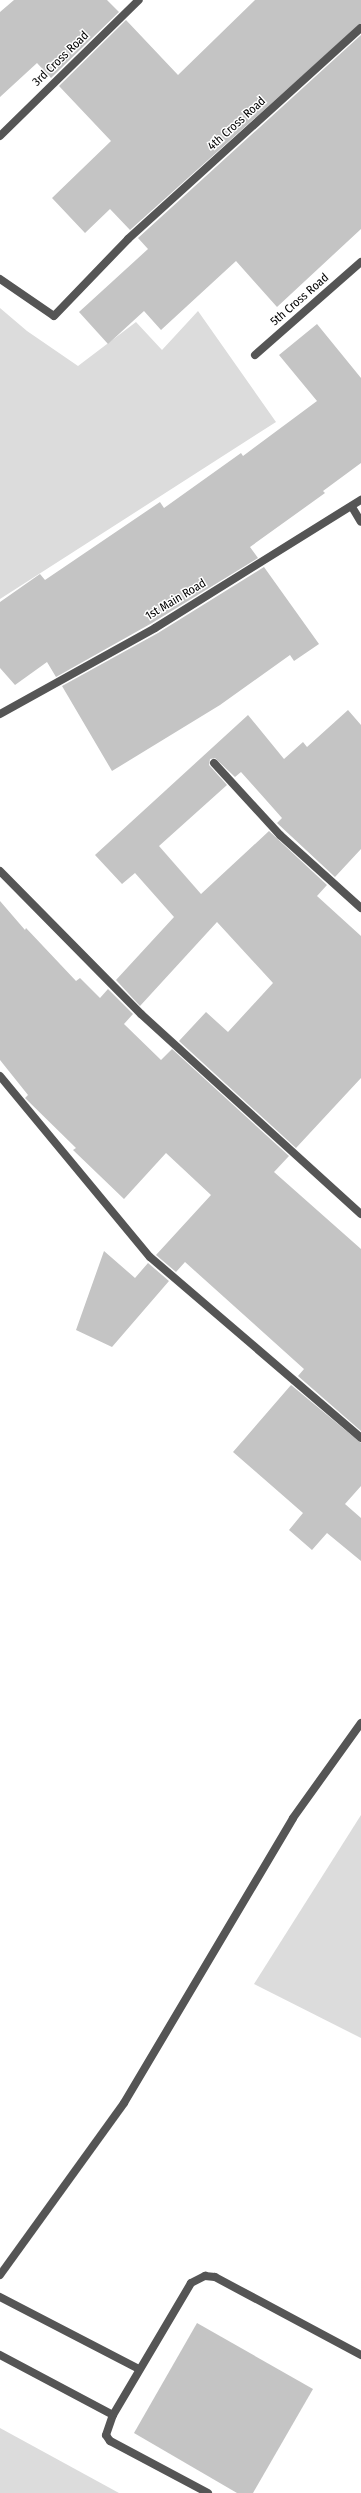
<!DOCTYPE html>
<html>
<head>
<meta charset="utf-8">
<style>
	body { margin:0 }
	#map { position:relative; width:361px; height:2493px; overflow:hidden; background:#fff; font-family:"Fira Sans Condensed",sans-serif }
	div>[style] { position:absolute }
	.green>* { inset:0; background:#dcdcdc }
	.building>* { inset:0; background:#c4c4c4 }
	.minor>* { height:8px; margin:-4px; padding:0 4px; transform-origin:4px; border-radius:4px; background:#555 }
	.tertiary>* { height:8px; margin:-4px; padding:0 4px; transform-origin:4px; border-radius:4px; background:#555 }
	span { translate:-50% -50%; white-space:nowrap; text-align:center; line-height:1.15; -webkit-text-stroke:3px #fff; paint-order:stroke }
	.street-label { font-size:12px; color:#000 }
</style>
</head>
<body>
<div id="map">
	<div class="green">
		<div style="clip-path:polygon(0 308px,27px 331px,78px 366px,136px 322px,162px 350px,198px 311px,276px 422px,0 599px)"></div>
		<div style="clip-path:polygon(361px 1815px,361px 2038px,254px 1984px)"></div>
		<div style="clip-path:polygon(0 2428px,119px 2493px,0 2493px)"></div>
	</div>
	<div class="building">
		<div style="clip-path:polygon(14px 0,107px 0,119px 12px,51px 78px,37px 63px,0 97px,0 12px)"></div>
		<div style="clip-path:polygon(255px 0,361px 0,361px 23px,130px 230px,110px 209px,85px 233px,52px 198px,111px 141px,59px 86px,126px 20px,178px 75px)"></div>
		<div style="clip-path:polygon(361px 35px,361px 229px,277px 307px,236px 261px,161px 330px,144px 311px,108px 344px,79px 312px,148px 249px,138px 238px)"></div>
		<div style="clip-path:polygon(317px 324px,361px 378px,361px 463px,323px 491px,325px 493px,250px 547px,258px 558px,152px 623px,56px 677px,47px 662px,15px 685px,0 668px,0 602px,40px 574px,45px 580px,160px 502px,164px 508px,241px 453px,243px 456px,317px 401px,279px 355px)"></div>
		<div style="clip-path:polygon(264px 567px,319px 644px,294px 661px,290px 655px,220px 705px,112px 771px,62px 686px,158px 633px)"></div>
		<div style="clip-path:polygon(348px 710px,361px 725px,361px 849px,335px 877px,277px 823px,282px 818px,241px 772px,235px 777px,215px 758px,210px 759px,209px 765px,227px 785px,159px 846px,201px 894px,269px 831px,327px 885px,317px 896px,361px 936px,361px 1078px,296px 1148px,179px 1041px,206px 1012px,228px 1032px,273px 983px,217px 922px,140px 1006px,116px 980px,174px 917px,135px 873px,122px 884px,95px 855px,248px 715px,284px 759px,303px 742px,307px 747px)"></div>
		<div style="clip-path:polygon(0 901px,25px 930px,26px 928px,76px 981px,80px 978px,100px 998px,108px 989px,133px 1014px,124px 1024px,161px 1060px,172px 1049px,289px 1156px,274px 1172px,361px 1249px,361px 1431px,298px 1376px,304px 1369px,185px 1262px,176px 1272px,156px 1255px,211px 1195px,166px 1153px,124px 1199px,73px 1150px,76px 1148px,25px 1098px,28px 1095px,0 1060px)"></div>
		<div style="clip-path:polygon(104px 1251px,135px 1278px,148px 1263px,169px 1281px,112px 1347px,76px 1330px)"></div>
		<div style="clip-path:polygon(291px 1385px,361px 1443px,361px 1486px,345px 1504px,361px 1518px,361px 1561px,327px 1533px,312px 1550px,289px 1530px,303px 1513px,233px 1452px)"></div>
		<div style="clip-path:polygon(197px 2323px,313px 2389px,253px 2493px,237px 2493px,134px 2433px)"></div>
	</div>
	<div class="minor">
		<div style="left:0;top:136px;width:194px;rotate:-44.4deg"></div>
		<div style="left:0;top:279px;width:65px;rotate:34.4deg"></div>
		<div style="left:54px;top:316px;width:107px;rotate:-46.1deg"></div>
		<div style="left:128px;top:239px;width:314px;rotate:-42.2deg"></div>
		<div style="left:255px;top:355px;width:141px;rotate:-41.3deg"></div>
		<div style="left:352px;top:507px;width:17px;rotate:59deg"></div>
		<div style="left:0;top:714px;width:177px;rotate:-29deg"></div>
		<div style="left:155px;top:628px;width:243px;rotate:-31.9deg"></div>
		<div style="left:214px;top:763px;width:98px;rotate:47.5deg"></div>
		<div style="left:280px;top:835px;width:109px;rotate:42deg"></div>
		<div style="left:0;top:871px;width:201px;rotate:45.4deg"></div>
		<div style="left:141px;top:1014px;width:297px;rotate:42.3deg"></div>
		<div style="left:0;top:1076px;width:235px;rotate:50.4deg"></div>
		<div style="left:150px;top:1257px;width:278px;rotate:40.6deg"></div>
		<div style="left:0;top:2297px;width:157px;rotate:27.4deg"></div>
		<div style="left:0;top:2355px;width:128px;rotate:28deg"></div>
		<div style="left:208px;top:2493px;width:111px;rotate:-152deg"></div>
		<div style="left:110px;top:2441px;width:7px;rotate:-124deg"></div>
		<div style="left:106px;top:2435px;width:21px;rotate:-71deg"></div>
		<div style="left:113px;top:2415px;width:153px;rotate:-59.4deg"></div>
		<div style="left:191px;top:2283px;width:16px;rotate:-27deg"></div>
		<div style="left:205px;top:2276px;width:10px;rotate:6deg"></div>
		<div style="left:215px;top:2277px;width:166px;rotate:28.1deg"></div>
	</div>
	<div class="tertiary">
		<div style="left:0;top:2275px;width:212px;rotate:-54.2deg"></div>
		<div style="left:124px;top:2103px;width:331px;rotate:-59.3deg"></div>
		<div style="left:293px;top:1818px;width:117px;rotate:-54.4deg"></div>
	</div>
	<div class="street-label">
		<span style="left:61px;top:59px;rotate:-44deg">3rd Cross Road</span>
		<span style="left:237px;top:124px;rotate:-42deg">4th Cross Road</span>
		<span style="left:300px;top:300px;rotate:-41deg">5th Cross Road</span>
		<span style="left:176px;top:600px;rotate:-31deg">1st Main Road</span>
	</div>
</div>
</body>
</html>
